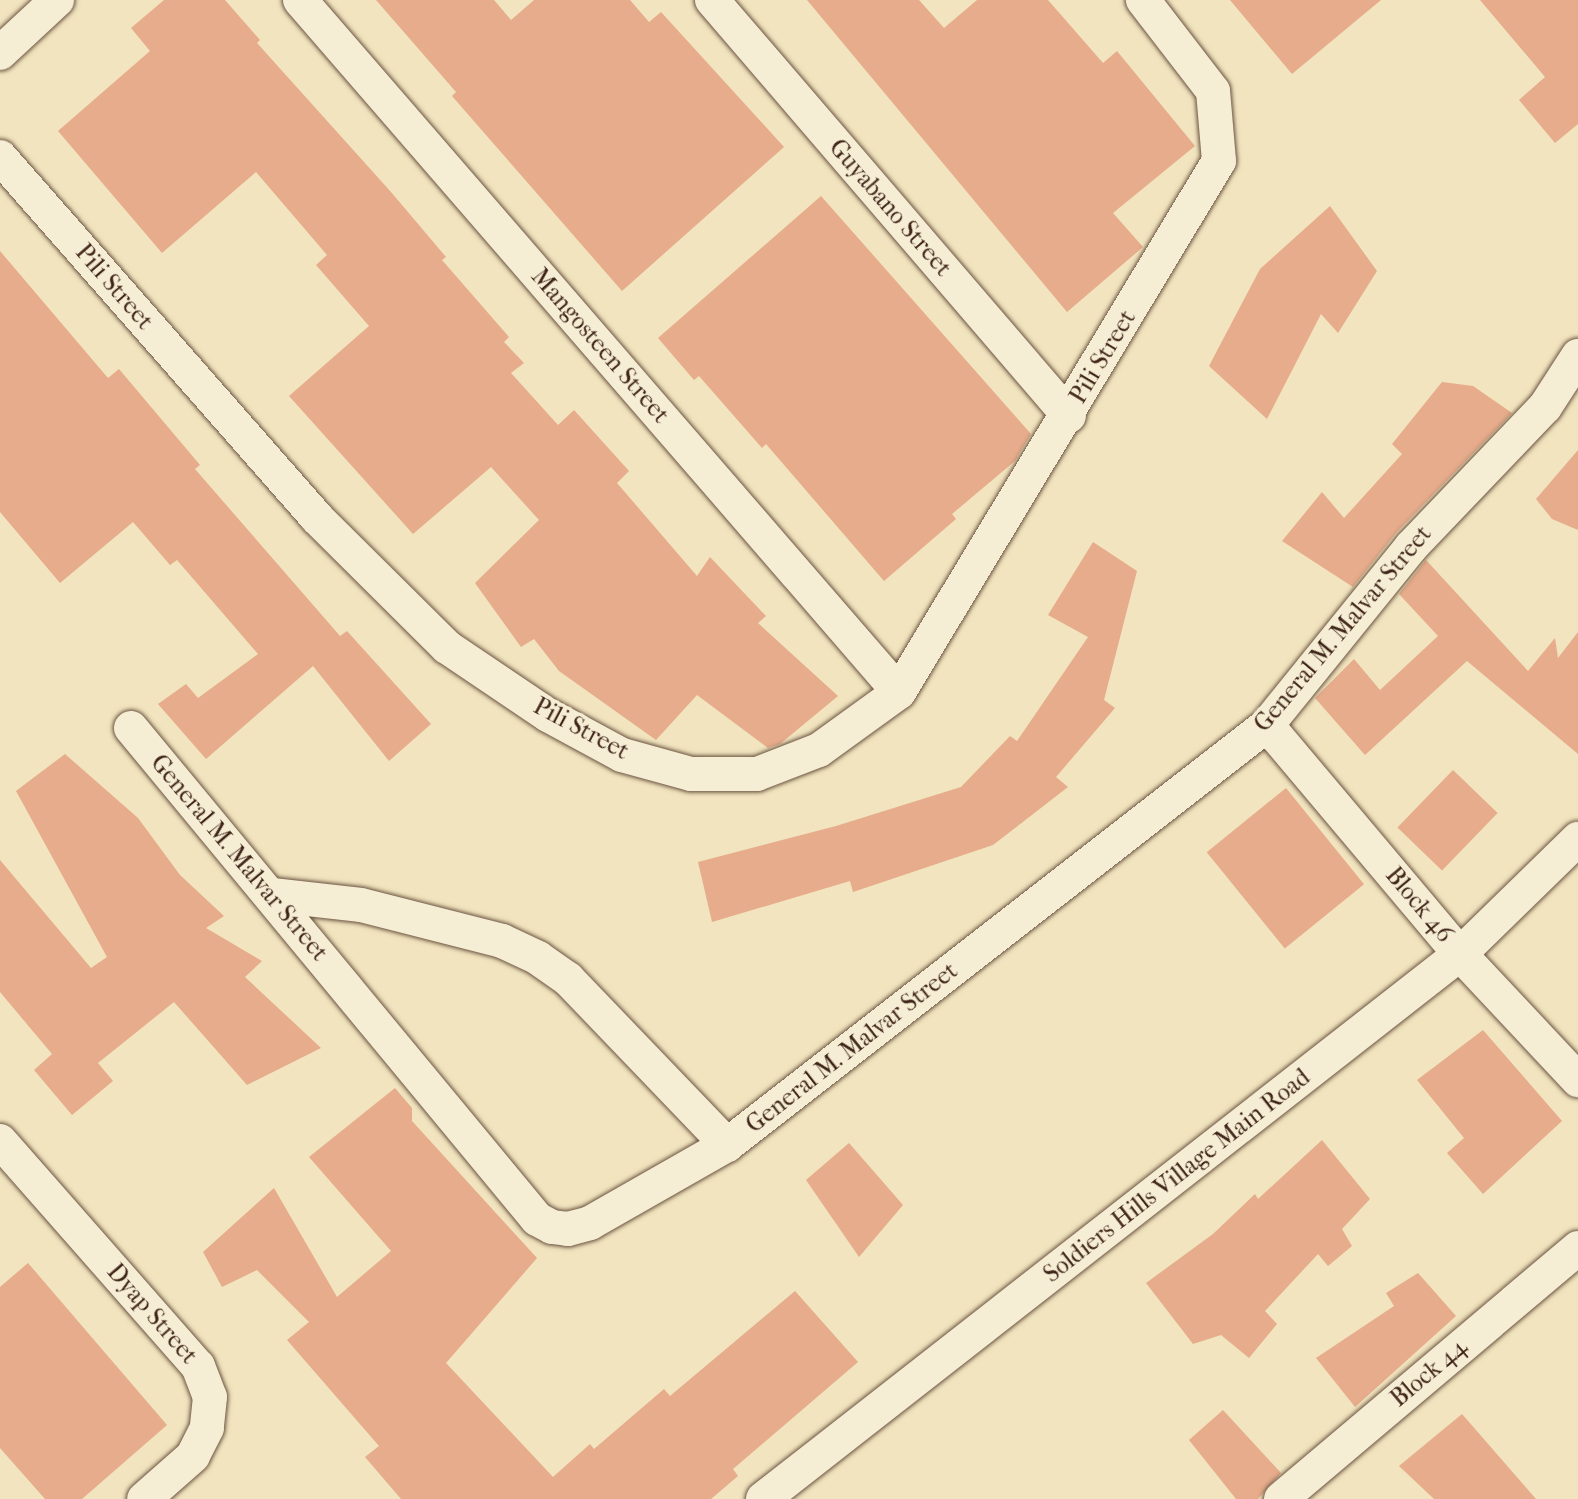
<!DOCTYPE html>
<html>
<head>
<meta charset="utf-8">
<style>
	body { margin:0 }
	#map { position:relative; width:1578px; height:1499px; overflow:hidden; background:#f1e4be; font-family:"IM FELL French Canon",serif }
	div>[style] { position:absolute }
	.building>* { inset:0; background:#e6ac8b; transform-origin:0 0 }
	.roads { filter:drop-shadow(0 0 2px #6b5441) drop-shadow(0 0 2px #6b5441) }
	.minor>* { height:34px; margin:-17px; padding:0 17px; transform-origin:17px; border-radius:17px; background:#f6edd5 }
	span { translate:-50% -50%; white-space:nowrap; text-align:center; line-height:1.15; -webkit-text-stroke:7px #f6edd5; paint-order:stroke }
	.street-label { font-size:24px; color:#3e2417 }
</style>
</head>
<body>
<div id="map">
	<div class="building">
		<div style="clip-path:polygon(164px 0,225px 0,260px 40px,257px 43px,391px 192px,446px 257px,442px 260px,509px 337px,504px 342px,524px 363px,511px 373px,558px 425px,574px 410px,629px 471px,617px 483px,697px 576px,710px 557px,766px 616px,758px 623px,838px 696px,780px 744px,768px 748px,697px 695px,656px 740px,559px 671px,534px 639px,521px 647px,475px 583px,539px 520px,491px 467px,413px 534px,289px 396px,369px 326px,316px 265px,327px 255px,256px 172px,162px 253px,58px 131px,150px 51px,131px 28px)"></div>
		<div style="clip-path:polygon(376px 0,494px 0,511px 20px,534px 0,630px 0,649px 22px,661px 12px,784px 147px,622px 291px,452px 96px,456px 92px)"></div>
		<div style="clip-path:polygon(807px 0,919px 0,944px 28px,977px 0,1048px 0,1103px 63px,1117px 51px,1195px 146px,1113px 213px,1143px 247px,1067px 312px)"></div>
		<div style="clip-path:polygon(1230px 0,1381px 0,1292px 74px)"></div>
		<div style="clip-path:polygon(1480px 0,1578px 0,1578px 124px,1555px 143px,1519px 100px,1545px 77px)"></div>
		<div style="clip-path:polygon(821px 196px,1031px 434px,1015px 461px,952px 514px,956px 519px,884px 581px,766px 444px,762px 448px,699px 376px,694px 380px,658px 338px)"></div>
		<div style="clip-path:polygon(1330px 206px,1377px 271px,1338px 333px,1321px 314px,1267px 419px,1209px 366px,1260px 269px)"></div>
		<div style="clip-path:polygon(0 251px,108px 378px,119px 369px,200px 465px,195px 469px,340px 636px,347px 631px,431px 724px,389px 761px,313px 666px,206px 759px,158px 704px,186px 684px,198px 698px,258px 654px,177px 560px,170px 565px,133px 522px,60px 583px,0 512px)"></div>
		<div style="clip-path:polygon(1442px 382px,1473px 386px,1512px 413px,1396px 533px,1353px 587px,1282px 541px,1322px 492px,1344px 518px,1402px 454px,1392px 444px)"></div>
		<div style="clip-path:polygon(1578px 450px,1578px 530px,1552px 519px,1536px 499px)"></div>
		<div style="clip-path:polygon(1093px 542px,1137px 571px,1104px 700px,1115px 708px,1056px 777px,1068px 787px,993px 845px,853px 892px,850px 881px,712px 922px,698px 862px,836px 826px,961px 787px,1010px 736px,1017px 741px,1088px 637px,1048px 615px)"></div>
		<div style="clip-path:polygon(1426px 560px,1528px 671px,1555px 638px,1558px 658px,1578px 632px,1578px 754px,1467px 661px,1365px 755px,1315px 698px,1354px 659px,1380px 690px,1438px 636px,1399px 594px)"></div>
		<div style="clip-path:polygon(65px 754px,138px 818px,180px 875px,224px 916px,206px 928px,262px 961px,245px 977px,321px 1048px,247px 1085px,174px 1002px,98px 1063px,113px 1081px,72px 1115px,34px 1070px,52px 1054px,0 992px,0 860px,91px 968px,107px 957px,16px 791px)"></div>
		<div style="left:1453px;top:770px;width:62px;height:80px;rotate:44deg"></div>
		<div style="left:1286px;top:788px;width:124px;height:102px;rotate:51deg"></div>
		<div style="clip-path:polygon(1483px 1030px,1562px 1121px,1483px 1194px,1447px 1153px,1464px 1138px,1417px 1080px)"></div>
		<div style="clip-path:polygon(395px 1088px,412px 1108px,412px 1121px,537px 1258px,446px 1363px,553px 1477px,590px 1444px,594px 1449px,664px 1389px,670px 1396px,795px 1291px,858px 1362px,733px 1469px,738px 1476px,711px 1499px,401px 1499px,365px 1457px,379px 1446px,287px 1340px,309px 1322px,257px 1270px,222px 1287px,203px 1252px,274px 1188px,337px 1297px,391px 1251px,309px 1157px)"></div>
		<div style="clip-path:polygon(1322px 1140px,1370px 1199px,1342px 1229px,1352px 1246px,1328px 1266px,1318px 1254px,1265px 1311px,1277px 1324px,1249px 1358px,1221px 1335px,1193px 1344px,1146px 1283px,1213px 1234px,1255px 1194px,1258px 1199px)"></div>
		<div style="clip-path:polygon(849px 1143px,903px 1205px,859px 1257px,806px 1180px)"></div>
		<div style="clip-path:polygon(28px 1263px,167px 1425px,82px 1499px,45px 1499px,0 1448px,0 1287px)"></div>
		<div style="clip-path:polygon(1418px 1273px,1456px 1316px,1355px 1407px,1316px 1358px,1394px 1306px,1386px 1293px)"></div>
		<div style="clip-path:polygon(1223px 1410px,1281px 1473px,1258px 1499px,1236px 1499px,1189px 1440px)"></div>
		<div style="clip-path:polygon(1462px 1414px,1536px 1499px,1434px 1499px,1399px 1466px)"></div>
	</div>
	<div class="roads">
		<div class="minor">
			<div style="left:300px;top:0;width:915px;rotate:49.12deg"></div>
			<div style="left:712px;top:0;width:548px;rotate:49.36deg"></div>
			<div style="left:0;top:53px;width:78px;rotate:-42.9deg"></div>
			<div style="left:0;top:157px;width:480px;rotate:48.7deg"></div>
			<div style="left:317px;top:518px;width:183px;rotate:44.8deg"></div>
			<div style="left:447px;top:647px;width:122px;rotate:34deg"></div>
			<div style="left:548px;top:715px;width:84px;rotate:28.4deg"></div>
			<div style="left:622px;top:755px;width:72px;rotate:15.4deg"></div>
			<div style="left:691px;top:774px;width:66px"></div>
			<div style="left:757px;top:774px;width:66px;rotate:-21.2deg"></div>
			<div style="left:819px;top:750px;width:99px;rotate:-35.9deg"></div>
			<div style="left:899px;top:692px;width:620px;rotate:-58.93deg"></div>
			<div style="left:1219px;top:161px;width:70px;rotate:-94.9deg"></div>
			<div style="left:1213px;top:91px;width:115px;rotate:-127.6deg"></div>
			<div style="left:1267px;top:725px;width:299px;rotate:49.9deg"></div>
			<div style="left:1460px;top:954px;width:173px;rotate:46.9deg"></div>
			<div style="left:131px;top:728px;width:637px;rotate:50.41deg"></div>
			<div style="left:537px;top:1219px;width:17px;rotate:28deg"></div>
			<div style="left:552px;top:1227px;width:16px;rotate:7deg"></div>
			<div style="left:568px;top:1229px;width:23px;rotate:-15deg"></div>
			<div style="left:590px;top:1223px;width:158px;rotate:-29.7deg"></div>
			<div style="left:727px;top:1145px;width:684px;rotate:-37.87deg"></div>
			<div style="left:1267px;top:725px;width:229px;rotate:-51deg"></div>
			<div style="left:1411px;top:547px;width:194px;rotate:-46.3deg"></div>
			<div style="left:1545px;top:407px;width:61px;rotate:-57.1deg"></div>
			<div style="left:272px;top:895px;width:90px;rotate:6.4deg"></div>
			<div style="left:361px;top:905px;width:146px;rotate:14.3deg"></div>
			<div style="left:502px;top:941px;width:40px;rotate:25deg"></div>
			<div style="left:538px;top:958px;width:37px;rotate:35deg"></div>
			<div style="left:568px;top:979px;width:230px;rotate:46.2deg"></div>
			<div style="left:0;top:1141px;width:300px;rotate:48.7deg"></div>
			<div style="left:198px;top:1366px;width:33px;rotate:69deg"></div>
			<div style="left:210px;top:1397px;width:31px;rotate:96deg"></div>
			<div style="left:207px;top:1428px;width:31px;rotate:117deg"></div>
			<div style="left:193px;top:1456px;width:65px;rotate:138.7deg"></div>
			<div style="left:763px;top:1499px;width:885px;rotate:-38.02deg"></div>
			<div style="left:1460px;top:954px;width:165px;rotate:-44.3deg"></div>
			<div style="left:1281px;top:1499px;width:389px;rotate:-40.2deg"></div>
		</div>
	</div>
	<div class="street-label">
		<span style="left:890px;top:208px;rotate:49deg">Guyabano Street</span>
		<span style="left:114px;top:287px;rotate:49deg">Pili Street</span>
		<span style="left:600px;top:346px;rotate:49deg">Mangosteen Street</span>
		<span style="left:1103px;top:357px;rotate:-59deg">Pili Street</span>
		<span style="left:1343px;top:629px;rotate:-50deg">General M. Malvar Street</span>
		<span style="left:581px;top:729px;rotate:28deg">Pili Street</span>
		<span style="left:239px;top:858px;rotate:50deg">General M. Malvar Street</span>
		<span style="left:1419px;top:905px;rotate:50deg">Block 46</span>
		<span style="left:852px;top:1048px;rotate:-38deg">General M. Malvar Street</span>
		<span style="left:1177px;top:1176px;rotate:-38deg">Soldiers Hills Village Main Road</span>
		<span style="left:152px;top:1314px;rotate:49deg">Dyap Street</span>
		<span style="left:1429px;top:1373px;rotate:-40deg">Block 44</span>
	</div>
</div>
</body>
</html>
